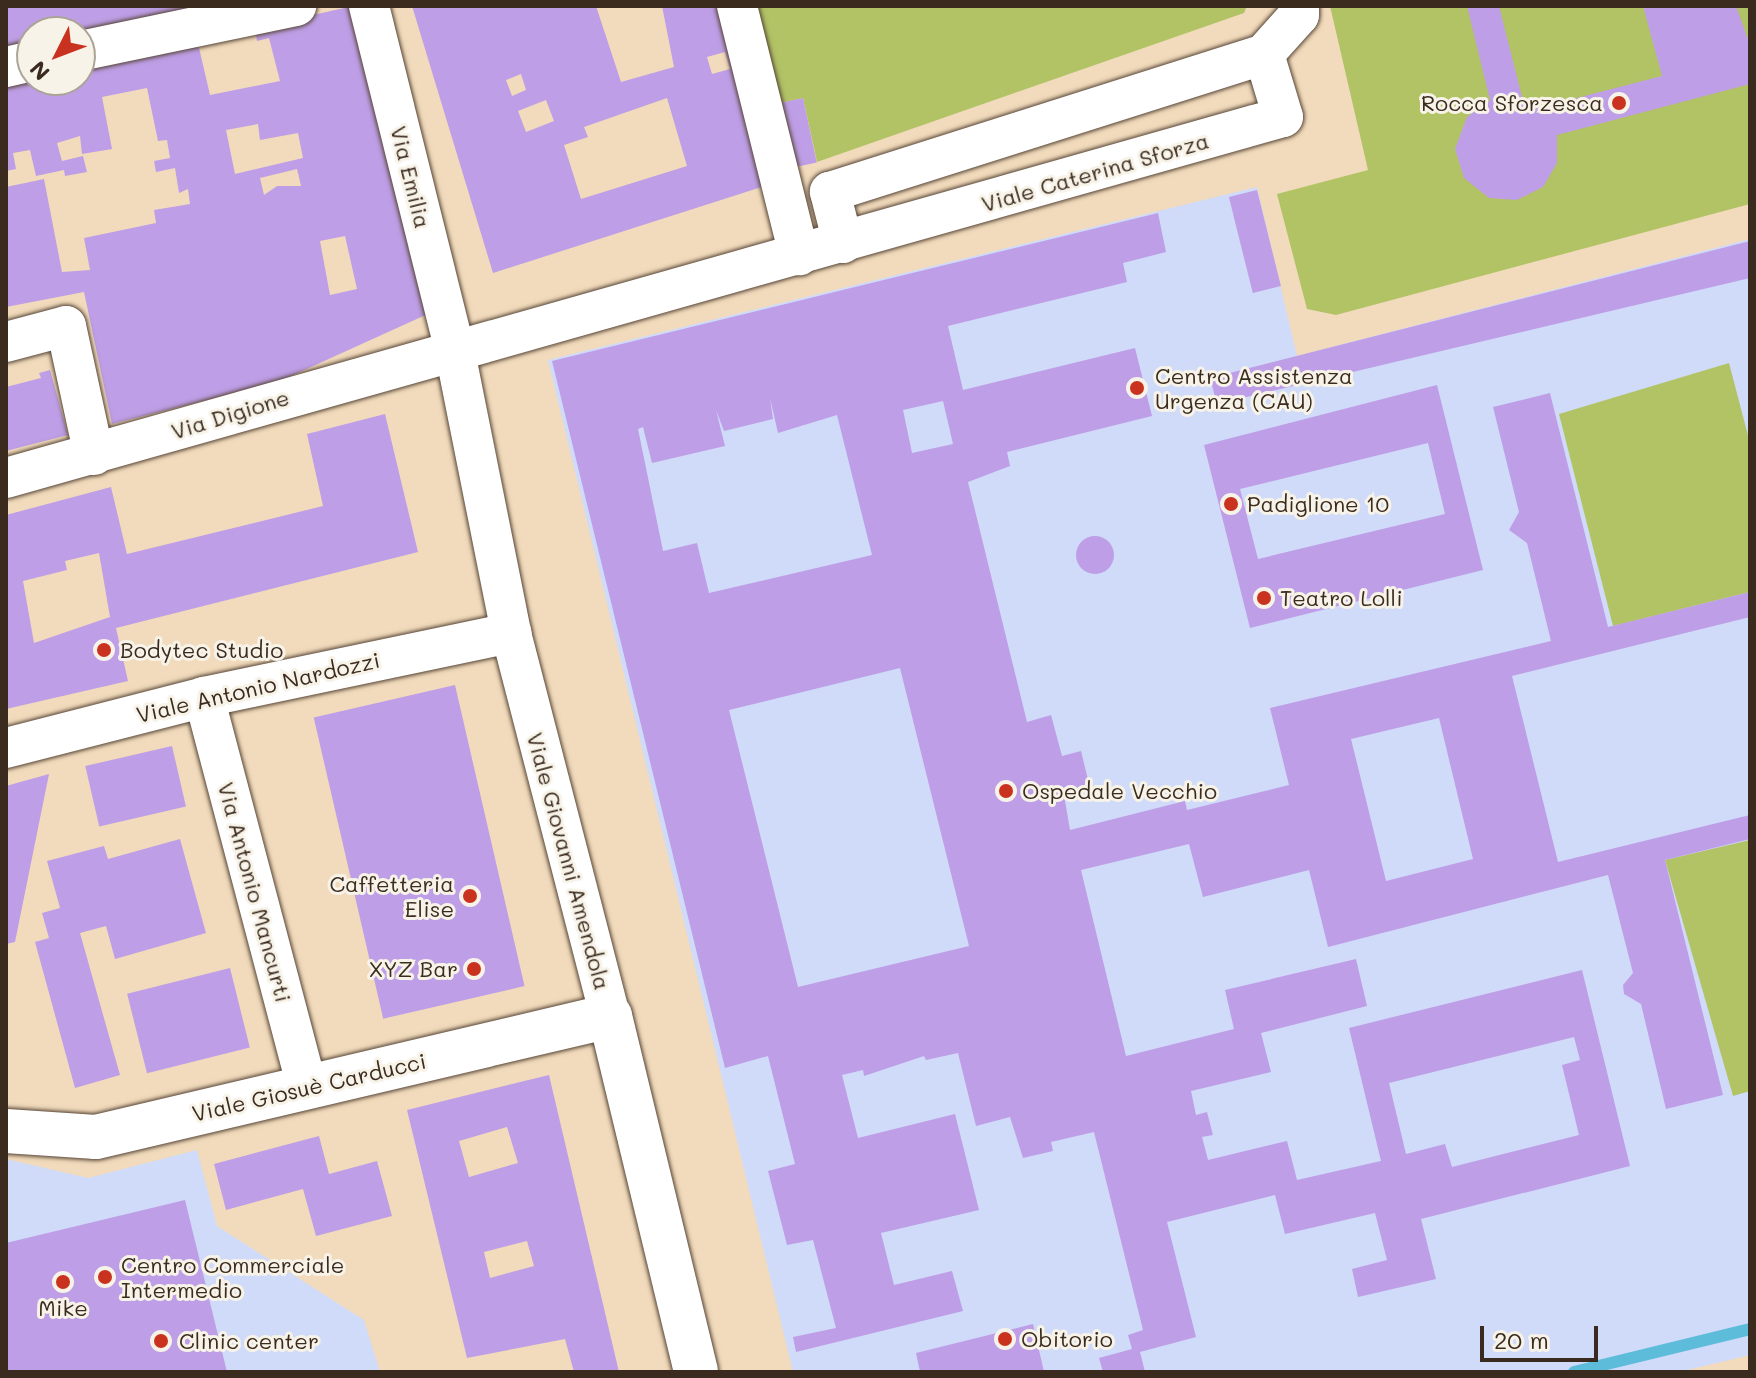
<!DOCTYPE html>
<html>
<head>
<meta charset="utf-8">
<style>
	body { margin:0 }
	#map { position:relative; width:1756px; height:1378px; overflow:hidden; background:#f2dbbc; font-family:Mali,sans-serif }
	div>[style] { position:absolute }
	.built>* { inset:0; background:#d0daf9 }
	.green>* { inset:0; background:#b2c366 }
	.stream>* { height:12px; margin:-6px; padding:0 6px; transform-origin:6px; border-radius:6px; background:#5cbcda }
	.building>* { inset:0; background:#be9ee6; transform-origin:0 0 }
	.round { border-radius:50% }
	.roads { filter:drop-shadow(0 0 2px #564536) drop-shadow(0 0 2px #564536) }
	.street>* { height:40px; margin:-20px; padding:0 20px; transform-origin:20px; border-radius:20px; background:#fff }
	.secondary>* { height:44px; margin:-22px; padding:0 22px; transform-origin:22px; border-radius:22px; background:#fff }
	.dots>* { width:22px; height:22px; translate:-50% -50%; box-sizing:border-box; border:4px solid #f7f3e8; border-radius:50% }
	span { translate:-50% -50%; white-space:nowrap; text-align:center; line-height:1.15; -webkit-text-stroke:6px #f7f3e8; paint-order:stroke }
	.poi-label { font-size:22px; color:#3b2a1e }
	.right { translate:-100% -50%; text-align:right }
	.left { translate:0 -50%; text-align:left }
	.street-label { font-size:22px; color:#3b2a1e }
	.frame { position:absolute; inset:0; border:8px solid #3b2a1e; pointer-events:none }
	.north { position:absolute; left:16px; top:16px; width:80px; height:80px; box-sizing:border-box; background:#f7f3e8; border:2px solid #aca397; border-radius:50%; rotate:228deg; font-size:22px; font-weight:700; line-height:32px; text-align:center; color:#3b2a1e }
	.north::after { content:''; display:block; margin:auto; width:28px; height:36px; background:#c8321e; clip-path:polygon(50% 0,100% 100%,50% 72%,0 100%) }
	.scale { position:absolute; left:1480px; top:1326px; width:118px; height:36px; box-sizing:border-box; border:4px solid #3b2a1e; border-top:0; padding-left:10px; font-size:24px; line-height:28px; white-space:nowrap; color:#3b2a1e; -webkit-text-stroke:6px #f7f3e8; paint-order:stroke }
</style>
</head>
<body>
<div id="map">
	<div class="built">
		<div style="clip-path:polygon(1257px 187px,1297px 356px,1750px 239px,1750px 1355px,1679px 1372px,793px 1372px,548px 360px)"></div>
		<div style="clip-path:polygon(197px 1150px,217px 1226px,364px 1320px,380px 1372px,6px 1372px,6px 1159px,88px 1178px)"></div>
	</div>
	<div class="green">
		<div style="clip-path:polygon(744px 6px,1247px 6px,1244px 13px,817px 162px,803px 98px,767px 106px)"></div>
		<div style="clip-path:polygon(1330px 6px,1750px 6px,1750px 204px,1336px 315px,1307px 309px,1277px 194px,1368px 170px)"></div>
		<div style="clip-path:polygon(1729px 363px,1750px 443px,1750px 592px,1613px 626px,1559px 414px)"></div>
		<div style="clip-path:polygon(1750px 840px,1750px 1091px,1733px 1096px,1665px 860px)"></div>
	</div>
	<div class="stream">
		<div style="left:1574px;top:1372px;width:181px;rotate:-13.7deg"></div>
	</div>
	<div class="building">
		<div style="clip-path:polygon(6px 6px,238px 6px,80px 32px,32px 32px,32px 51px,6px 56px)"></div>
		<div style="clip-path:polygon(evenodd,353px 6px,441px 308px,278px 382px,112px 424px,84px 292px,6px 307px,6px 187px,44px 179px,62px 272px,90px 270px,84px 238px,156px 223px,154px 210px,190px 204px,188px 189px,179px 193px,175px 168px,156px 172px,154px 161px,170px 158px,167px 140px,158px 141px,147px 88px,102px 97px,112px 149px,82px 154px,80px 136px,57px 143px,62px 161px,83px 156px,87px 172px,65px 176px,64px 170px,36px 176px,30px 150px,13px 153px,16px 169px,6px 171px,6px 78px,80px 80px,80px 63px,197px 39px,210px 95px,280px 81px,269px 38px,257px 41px,255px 28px,353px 6px,258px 124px,260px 140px,298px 133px,303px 158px,235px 174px,226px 130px,258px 124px,353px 6px,297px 169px,301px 186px,277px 186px,264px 195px,260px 178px,297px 169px,353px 6px,345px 236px,357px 289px,330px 295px,320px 241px,345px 236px)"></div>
		<div style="clip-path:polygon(evenodd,412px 6px,596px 6px,621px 82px,674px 67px,662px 6px,728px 6px,771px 184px,493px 273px,412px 6px,725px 52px,730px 69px,712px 74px,707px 57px,725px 52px,412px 6px,521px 74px,526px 90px,512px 96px,506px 80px,521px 74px,412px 6px,667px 98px,687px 166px,581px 199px,564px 145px,588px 137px,584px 127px,667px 98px,412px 6px,546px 100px,554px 121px,526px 132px,518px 111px,546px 100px)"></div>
		<div style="clip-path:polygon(1467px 6px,1499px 6px,1523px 101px,1538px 108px,1662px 76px,1643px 6px,1736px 6px,1750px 45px,1750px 84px,1557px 135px,1557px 163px,1543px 187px,1517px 200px,1489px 198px,1464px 178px,1455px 149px,1467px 117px,1490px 100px)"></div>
		<div style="left:803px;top:98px;width:66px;height:37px;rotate:78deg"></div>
		<div style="left:1257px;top:190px;width:99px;height:29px;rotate:76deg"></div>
		<div style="clip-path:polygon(evenodd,1158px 213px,1166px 252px,1123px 263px,1127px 282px,948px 326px,963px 390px,1135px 348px,1152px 416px,1007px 452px,1010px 466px,968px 482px,1027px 722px,1051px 715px,1062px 756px,1081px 751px,1090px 788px,1064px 795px,1070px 830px,1185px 801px,1187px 810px,1289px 785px,1270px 708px,1551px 641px,1527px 543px,1509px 530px,1519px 512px,1493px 407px,1550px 393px,1608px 627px,1750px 592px,1750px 617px,1512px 676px,1558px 862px,1750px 815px,1750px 839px,1665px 860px,1723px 1095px,1666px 1109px,1641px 1004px,1624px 994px,1623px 985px,1633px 973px,1608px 875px,1328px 947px,1309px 870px,1203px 897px,1189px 844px,1081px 870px,1126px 1056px,1234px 1029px,1225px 990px,1356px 959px,1367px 1006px,1261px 1033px,1271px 1072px,1191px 1091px,1196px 1115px,1207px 1112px,1213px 1135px,1202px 1137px,1208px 1160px,1287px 1141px,1297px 1180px,1381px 1161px,1349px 1028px,1582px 970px,1630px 1166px,1421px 1219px,1436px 1279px,1358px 1297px,1352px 1269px,1387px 1260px,1375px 1213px,1285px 1234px,1275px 1195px,1167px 1222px,1196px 1337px,1140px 1352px,1145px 1372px,1103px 1372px,1099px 1358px,1132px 1349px,1128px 1335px,1143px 1330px,1094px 1132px,1051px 1142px,1053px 1151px,1023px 1158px,1010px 1117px,976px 1126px,958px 1053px,926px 1060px,924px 1056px,864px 1076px,863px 1070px,842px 1075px,858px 1138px,955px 1114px,979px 1210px,881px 1233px,894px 1285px,952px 1271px,963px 1311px,796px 1352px,793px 1337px,836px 1328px,813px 1240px,787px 1245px,768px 1171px,795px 1164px,768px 1056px,725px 1068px,552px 361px,1158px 213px,770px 398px,778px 433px,837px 415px,872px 555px,709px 593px,697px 543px,663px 551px,638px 429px,643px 427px,652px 463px,725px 446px,716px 410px,724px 431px,773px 419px,770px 398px,1158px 213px,943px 401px,953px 444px,912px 453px,903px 410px,943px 401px,1158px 213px,900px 668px,969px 946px,798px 987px,729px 710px,900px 668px,1158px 213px,1439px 718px,1473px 859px,1386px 881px,1351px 739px,1439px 718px,1158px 213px,1574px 1037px,1580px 1060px,1562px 1065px,1579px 1135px,1452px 1167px,1445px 1144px,1406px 1154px,1389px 1083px,1574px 1037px)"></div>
		<div style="clip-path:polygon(1750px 241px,1750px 278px,1217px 404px,1210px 378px)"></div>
		<div style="clip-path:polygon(50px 370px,68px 435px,6px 451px,6px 387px,41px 378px,39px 373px)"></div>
		<div style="clip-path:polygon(evenodd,1437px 385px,1483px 570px,1250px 628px,1204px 445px,1437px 385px,1428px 443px,1445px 514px,1258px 559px,1240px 489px,1428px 443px)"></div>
		<div style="clip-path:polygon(evenodd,385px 414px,418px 552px,116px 628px,128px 681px,6px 709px,6px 515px,111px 487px,127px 554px,323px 506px,307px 434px,385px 414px,99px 553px,110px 617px,34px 643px,23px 581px,67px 570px,65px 561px,99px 553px)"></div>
		<div class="round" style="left:1076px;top:536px;width:38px;height:38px"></div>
		<div style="left:455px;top:685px;width:309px;height:145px;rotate:77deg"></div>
		<div style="left:172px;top:746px;width:62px;height:89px;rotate:77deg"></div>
		<div style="clip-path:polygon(49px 774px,15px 942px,6px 944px,6px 786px)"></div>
		<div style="clip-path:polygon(180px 839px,206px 933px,115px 959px,106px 926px,80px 933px,120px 1075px,75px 1088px,35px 942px,49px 938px,42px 913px,60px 908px,47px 861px,104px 846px,108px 859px)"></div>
		<div style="left:230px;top:968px;width:82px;height:106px;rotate:76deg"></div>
		<div style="clip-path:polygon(evenodd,549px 1075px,619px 1372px,574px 1372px,565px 1339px,467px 1358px,407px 1110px,549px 1075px,507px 1127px,518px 1163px,469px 1177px,459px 1141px,507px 1127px,549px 1075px,527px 1241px,534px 1266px,490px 1278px,484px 1252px,527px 1241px)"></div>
		<div style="clip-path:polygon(319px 1136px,329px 1174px,377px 1161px,392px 1216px,316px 1236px,303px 1189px,226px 1210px,214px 1164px)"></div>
		<div style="clip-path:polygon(185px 1200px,227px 1372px,6px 1372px,6px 1243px)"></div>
		<div style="clip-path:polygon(1033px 1324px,1044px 1372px,920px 1372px,916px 1353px)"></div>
	</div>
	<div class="roads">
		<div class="street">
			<div style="left:369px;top:6px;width:351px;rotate:76deg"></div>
			<div style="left:454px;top:347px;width:292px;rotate:78.7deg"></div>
			<div style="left:511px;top:633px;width:396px;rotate:75.5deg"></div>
			<div style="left:737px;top:6px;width:257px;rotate:76deg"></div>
			<div style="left:80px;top:51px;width:221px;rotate:-11.8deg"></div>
			<div style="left:6px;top:67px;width:27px;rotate:-13deg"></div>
			<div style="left:843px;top:243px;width:53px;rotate:-104.3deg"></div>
			<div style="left:830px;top:192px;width:455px;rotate:-17.6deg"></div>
			<div style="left:6px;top:342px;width:62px;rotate:-14.9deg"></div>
			<div style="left:66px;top:326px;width:132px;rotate:77.8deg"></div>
			<div style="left:6px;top:478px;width:1327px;rotate:-15.79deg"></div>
			<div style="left:1283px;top:117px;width:66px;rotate:-106.8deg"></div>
			<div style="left:1264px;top:54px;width:52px;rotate:-48.1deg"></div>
			<div style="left:1299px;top:15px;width:9px;rotate:-90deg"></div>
			<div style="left:204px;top:697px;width:404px;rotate:75.2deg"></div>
			<div style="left:6px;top:748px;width:204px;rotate:-14.4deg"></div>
			<div style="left:204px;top:697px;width:314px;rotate:-11.8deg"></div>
		</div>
		<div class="secondary">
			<div style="left:6px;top:1131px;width:90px;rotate:3.8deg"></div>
			<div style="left:96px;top:1137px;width:528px;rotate:-13.25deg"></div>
			<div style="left:610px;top:1016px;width:366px;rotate:76.4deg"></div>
		</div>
	</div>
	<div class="dots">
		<div style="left:1619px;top:103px;background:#c8321e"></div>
		<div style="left:1137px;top:388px;background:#c8321e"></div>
		<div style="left:1231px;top:504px;background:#c8321e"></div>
		<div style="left:1264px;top:598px;background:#c8321e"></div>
		<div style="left:104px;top:650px;background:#c8321e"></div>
		<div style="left:1006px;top:791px;background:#c8321e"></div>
		<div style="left:470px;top:896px;background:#c8321e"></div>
		<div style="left:474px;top:969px;background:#c8321e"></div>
		<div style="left:105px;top:1277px;background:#c8321e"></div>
		<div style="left:63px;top:1282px;background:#c8321e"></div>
		<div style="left:1005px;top:1339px;background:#c8321e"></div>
		<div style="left:161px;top:1341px;background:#c8321e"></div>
	</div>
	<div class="poi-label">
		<span class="right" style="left:1603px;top:103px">Rocca Sforzesca</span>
		<span class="left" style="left:1155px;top:388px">Centro Assistenza<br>Urgenza (CAU)</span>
		<span class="left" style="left:1247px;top:504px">Padiglione 10</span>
		<span class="left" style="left:1280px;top:598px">Teatro Lolli</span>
		<span class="left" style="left:120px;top:650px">Bodytec Studio</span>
		<span class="left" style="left:1022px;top:791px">Ospedale Vecchio</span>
		<span class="right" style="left:454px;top:896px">Caffetteria<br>Elise</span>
		<span class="right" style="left:458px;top:969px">XYZ Bar</span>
		<span class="left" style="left:121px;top:1277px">Centro Commerciale<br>Intermedio</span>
		<span style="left:63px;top:1308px">Mike</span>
		<span class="left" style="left:1021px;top:1339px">Obitorio</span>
		<span class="left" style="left:179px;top:1341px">Clinic center</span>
	</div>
	<div class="street-label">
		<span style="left:1095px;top:172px;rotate:-16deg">Viale Caterina Sforza</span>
		<span style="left:411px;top:177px;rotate:76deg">Via Emilia</span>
		<span style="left:230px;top:414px;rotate:-17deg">Via Digione</span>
		<span style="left:258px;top:687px;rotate:-13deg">Viale Antonio Nardozzi</span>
		<span style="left:569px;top:861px;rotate:75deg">Viale Giovanni Amendola</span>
		<span style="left:255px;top:892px;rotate:75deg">Via Antonio Mancurti</span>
		<span style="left:309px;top:1087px;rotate:-13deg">Viale Giosuè Carducci</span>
	</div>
	<div class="frame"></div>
	<div class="north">N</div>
	<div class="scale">20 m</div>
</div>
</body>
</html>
